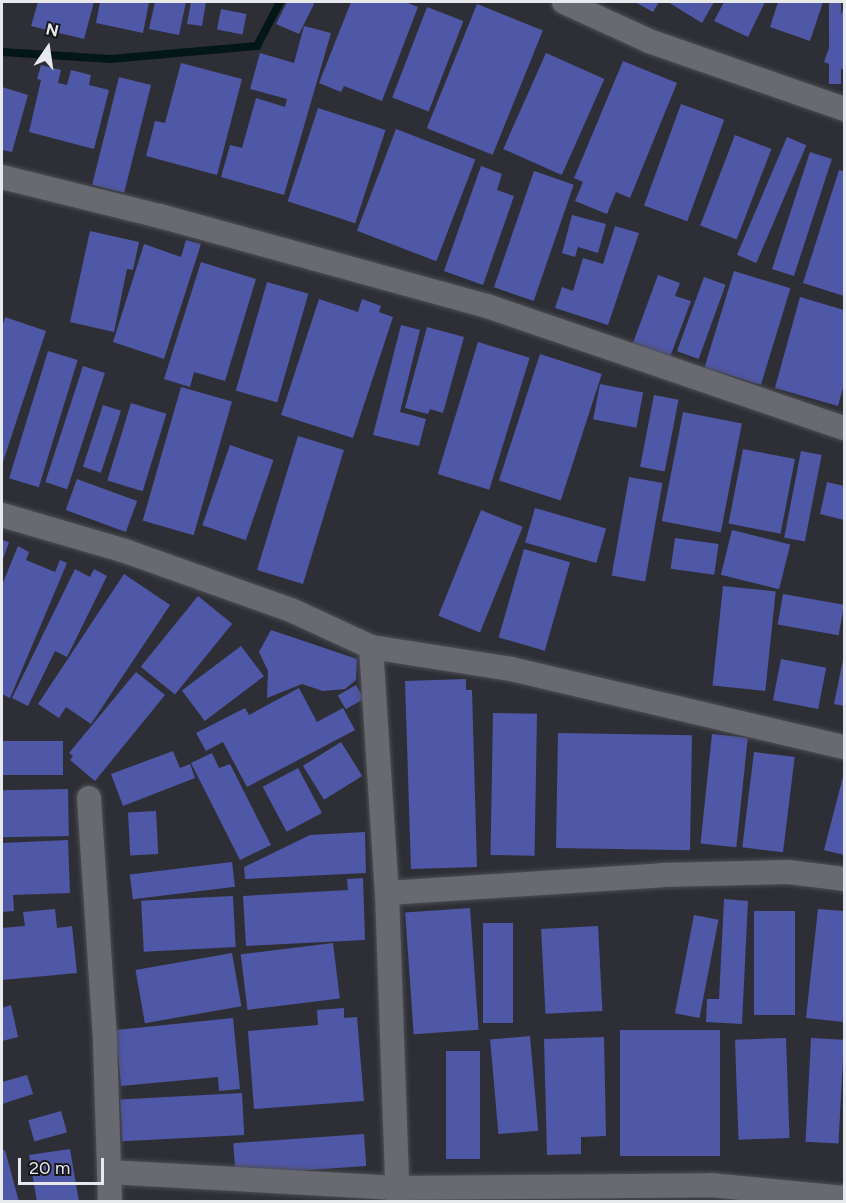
<!DOCTYPE html>
<html>
<head>
<meta charset="utf-8">
<style>
	body { margin:0 }
	#map { position:relative; width:846px; height:1203px; overflow:hidden; background:#2e2f36; font-family:Figtree,sans-serif }
	div>[style] { position:absolute }
	.stream>* { height:8px; margin:-4px; padding:0 4px; transform-origin:4px; border-radius:4px; background:#041718 }
	.building>* { inset:0; background:#4f57a7; transform-origin:0 0 }
	.roads { filter:drop-shadow(0 0 2px #4d4e53) drop-shadow(0 0 2px #4d4e53) }
	.minor>* { height:24px; margin:-12px; padding:0 12px; transform-origin:12px; border-radius:12px; background:#686971 }
	span { translate:-50% -50%; white-space:nowrap; text-align:center; line-height:1.15; -webkit-text-stroke:4.5px #17171a; paint-order:stroke }
	.frame { position:absolute; inset:0; border:3px solid #e8e9ed; pointer-events:none }
	.north { position:absolute; left:18px; top:18px; width:60px; height:60px; -webkit-text-stroke:4px #17171a; paint-order:stroke; rotate:13deg; font-size:16px; font-weight:700; line-height:24px; text-align:center; color:#e8e9ed }
	.north::after { content:''; display:block; margin:auto; width:21px; height:27px; background:#e8e9ed; clip-path:polygon(50% 0,100% 100%,50% 72%,0 100%) }
	.scale { position:absolute; left:18px; top:1158px; width:86px; height:27px; box-sizing:border-box; border:3px solid #e8e9ed; border-top:0; padding-left:8px; font-size:18px; line-height:21px; white-space:nowrap; color:#e8e9ed; -webkit-text-stroke:4px #17171a; paint-order:stroke }
</style>
</head>
<body>
<div id="map">
	<div class="stream">
		<div style="left:2px;top:52px;width:109px;rotate:3.7deg"></div>
		<div style="left:111px;top:59px;width:147px;rotate:-5.1deg"></div>
		<div style="left:257px;top:46px;width:50px;rotate:-62.4deg"></div>
	</div>
	<div class="building">
		<div style="clip-path:polygon(38px 2px,94px 2px,84px 39px,31px 26px)"></div>
		<div style="clip-path:polygon(100px 2px,149px 2px,143px 33px,96px 23px)"></div>
		<div style="clip-path:polygon(155px 2px,186px 2px,179px 35px,149px 29px)"></div>
		<div style="clip-path:polygon(191px 2px,206px 2px,202px 26px,187px 24px)"></div>
		<div style="clip-path:polygon(287px 2px,315px 2px,299px 34px,276px 24px)"></div>
		<div style="clip-path:polygon(351px 2px,405px 2px,418px 7px,382px 101px,344px 86px,341px 92px,319px 83px)"></div>
		<div style="clip-path:polygon(635px 2px,659px 2px,653px 12px)"></div>
		<div style="clip-path:polygon(668px 2px,714px 2px,702px 23px)"></div>
		<div style="clip-path:polygon(724px 2px,765px 2px,748px 37px,714px 21px)"></div>
		<div style="clip-path:polygon(778px 2px,823px 2px,810px 41px,770px 27px)"></div>
		<div style="left:829px;top:2px;width:12px;height:82px"></div>
		<div style="left:477px;top:4px;width:71px;height:134px;rotate:22deg"></div>
		<div style="clip-path:polygon(844px 6px,844px 70px,824px 62px)"></div>
		<div style="left:427px;top:7px;width:39px;height:97px;rotate:21deg"></div>
		<div style="left:221px;top:9px;width:26px;height:21px;rotate:11deg"></div>
		<div style="clip-path:polygon(304px 26px,331px 33px,284px 195px,221px 177px,230px 145px,242px 148px,256px 98px,285px 107px,287px 99px,250px 89px,260px 53px,294px 63px)"></div>
		<div style="left:546px;top:53px;width:64px;height:105px;rotate:24deg"></div>
		<div style="clip-path:polygon(623px 61px,677px 83px,630px 198px,616px 192px,607px 214px,575px 201px,583px 182px,574px 178px)"></div>
		<div style="clip-path:polygon(181px 63px,242px 79px,217px 175px,146px 156px,155px 121px,165px 123px)"></div>
		<div style="clip-path:polygon(41px 65px,61px 70px,58px 83px,67px 85px,71px 70px,91px 75px,89px 85px,109px 90px,94px 149px,29px 132px,41px 80px,37px 79px)"></div>
		<div style="left:119px;top:77px;width:33px;height:111px;rotate:14deg"></div>
		<div style="clip-path:polygon(2px 87px,28px 95px,12px 152px,2px 150px)"></div>
		<div style="left:681px;top:104px;width:46px;height:108px;rotate:20deg"></div>
		<div style="left:318px;top:108px;width:71px;height:98px;rotate:18deg"></div>
		<div style="left:396px;top:129px;width:85px;height:109px;rotate:21deg"></div>
		<div style="left:735px;top:135px;width:39px;height:97px;rotate:21deg"></div>
		<div style="left:787px;top:137px;width:21px;height:128px;rotate:23deg"></div>
		<div style="left:810px;top:152px;width:23px;height:123px;rotate:18deg"></div>
		<div style="clip-path:polygon(481px 166px,502px 174px,497px 190px,514px 196px,483px 285px,444px 271px)"></div>
		<div style="clip-path:polygon(839px 170px,844px 171px,844px 296px,803px 283px)"></div>
		<div style="left:534px;top:171px;width:42px;height:123px;rotate:19deg"></div>
		<div style="clip-path:polygon(572px 215px,606px 224px,598px 253px,578px 247px,575px 257px,562px 253px)"></div>
		<div style="clip-path:polygon(615px 226px,639px 233px,608px 325px,555px 308px,562px 287px,573px 291px,583px 258px,603px 264px)"></div>
		<div style="clip-path:polygon(90px 231px,139px 242px,133px 270px,127px 269px,114px 332px,70px 322px)"></div>
		<div style="clip-path:polygon(186px 240px,201px 244px,164px 359px,113px 342px,144px 244px,181px 257px)"></div>
		<div style="clip-path:polygon(201px 262px,256px 279px,225px 381px,194px 372px,190px 387px,164px 379px)"></div>
		<div style="left:734px;top:271px;width:59px;height:101px;rotate:17deg"></div>
		<div style="clip-path:polygon(658px 275px,680px 283px,675px 296px,691px 301px,670px 357px,633px 343px)"></div>
		<div style="left:704px;top:277px;width:23px;height:79px;rotate:20deg"></div>
		<div style="left:267px;top:282px;width:43px;height:113px;rotate:16deg"></div>
		<div style="clip-path:polygon(800px 297px,844px 310px,844px 384px,838px 406px,775px 388px)"></div>
		<div style="clip-path:polygon(319px 299px,358px 312px,362px 299px,381px 306px,379px 312px,393px 317px,353px 438px,281px 415px)"></div>
		<div style="clip-path:polygon(5px 317px,46px 331px,2px 465px,2px 328px)"></div>
		<div style="clip-path:polygon(401px 325px,420px 330px,400px 412px,426px 419px,419px 446px,373px 435px)"></div>
		<div style="clip-path:polygon(427px 327px,464px 337px,443px 413px,430px 409px,428px 414px,405px 408px)"></div>
		<div style="left:478px;top:342px;width:54px;height:138px;rotate:17deg"></div>
		<div style="left:48px;top:351px;width:31px;height:133px;rotate:17deg"></div>
		<div style="left:540px;top:354px;width:65px;height:133px;rotate:18deg"></div>
		<div style="left:83px;top:366px;width:23px;height:122px;rotate:18deg"></div>
		<div style="left:600px;top:384px;width:44px;height:36px;rotate:11deg"></div>
		<div style="left:181px;top:387px;width:53px;height:139px;rotate:16deg"></div>
		<div style="left:654px;top:395px;width:25px;height:73px;rotate:11deg"></div>
		<div style="left:131px;top:403px;width:37px;height:81px;rotate:17deg"></div>
		<div style="left:103px;top:405px;width:19px;height:65px;rotate:18deg"></div>
		<div style="left:683px;top:412px;width:60px;height:111px;rotate:11deg"></div>
		<div style="left:298px;top:436px;width:48px;height:140px;rotate:17deg"></div>
		<div style="left:230px;top:445px;width:46px;height:85px;rotate:19deg"></div>
		<div style="left:743px;top:449px;width:53px;height:76px;rotate:11deg"></div>
		<div style="left:801px;top:451px;width:21px;height:88px;rotate:11deg"></div>
		<div style="left:629px;top:477px;width:34px;height:100px;rotate:10deg"></div>
		<div style="left:77px;top:479px;width:64px;height:33px;rotate:20deg"></div>
		<div style="clip-path:polygon(827px 482px,844px 486px,844px 520px,820px 514px)"></div>
		<div style="left:535px;top:508px;width:74px;height:36px;rotate:16deg"></div>
		<div style="left:481px;top:510px;width:45px;height:114px;rotate:22deg"></div>
		<div style="left:732px;top:530px;width:60px;height:46px;rotate:14deg"></div>
		<div style="left:675px;top:538px;width:44px;height:31px;rotate:8deg"></div>
		<div style="clip-path:polygon(2px 540px,9px 542px,2px 562px)"></div>
		<div style="clip-path:polygon(18px 546px,29px 552px,26px 560px,55px 572px,60px 560px,67px 563px,10px 698px,2px 694px,2px 585px)"></div>
		<div style="left:524px;top:549px;width:48px;height:92px;rotate:16deg"></div>
		<div style="clip-path:polygon(75px 569px,90px 577px,94px 569px,107px 576px,67px 657px,55px 651px,28px 706px,12px 698px)"></div>
		<div style="clip-path:polygon(124px 574px,170px 605px,91px 724px,66px 707px,59px 718px,38px 704px)"></div>
		<div style="left:723px;top:586px;width:53px;height:100px;rotate:6deg"></div>
		<div style="left:783px;top:594px;width:62px;height:31px;rotate:10deg"></div>
		<div style="left:198px;top:596px;width:44px;height:91px;rotate:39deg"></div>
		<div style="clip-path:polygon(271px 630px,357px 659px,356px 680px,345px 689px,323px 691px,302px 684px,267px 698px,268px 671px,259px 652px)"></div>
		<div style="left:241px;top:646px;width:38px;height:74px;rotate:53deg"></div>
		<div style="clip-path:polygon(844px 655px,844px 706px,834px 704px)"></div>
		<div style="left:781px;top:659px;width:46px;height:42px;rotate:11deg"></div>
		<div style="clip-path:polygon(136px 672px,165px 695px,95px 781px,70px 760px,73px 756px,69px 753px)"></div>
		<div style="clip-path:polygon(466px 679px,466px 690px,472px 690px,477px 867px,411px 869px,405px 681px)"></div>
		<div style="left:356px;top:685px;width:16px;height:21px;rotate:60deg"></div>
		<div style="clip-path:polygon(299px 688px,317px 722px,343px 708px,355px 730px,247px 787px,223px 742px,206px 751px,196px 733px,245px 708px,249px 715px)"></div>
		<div style="left:493px;top:713px;width:44px;height:142px;rotate:1deg"></div>
		<div style="left:558px;top:733px;width:134px;height:115px;rotate:1deg"></div>
		<div style="left:712px;top:734px;width:36px;height:110px;rotate:6deg"></div>
		<div style="left:63px;top:741px;width:34px;height:61px;rotate:90deg"></div>
		<div style="left:341px;top:742px;width:40px;height:45px;rotate:58deg"></div>
		<div style="clip-path:polygon(173px 751px,180px 768px,190px 764px,195px 778px,123px 806px,111px 774px)"></div>
		<div style="left:754px;top:752px;width:41px;height:96px;rotate:7deg"></div>
		<div style="clip-path:polygon(212px 753px,219px 768px,230px 764px,271px 845px,240px 860px,191px 763px)"></div>
		<div style="left:298px;top:768px;width:51px;height:40px;rotate:62deg"></div>
		<div style="clip-path:polygon(844px 773px,844px 855px,824px 850px)"></div>
		<div style="left:68px;top:789px;width:47px;height:66px;rotate:89deg"></div>
		<div style="left:156px;top:811px;width:43px;height:28px;rotate:87deg"></div>
		<div style="clip-path:polygon(365px 832px,366px 873px,245px 879px,244px 867px,310px 835px)"></div>
		<div style="clip-path:polygon(68px 840px,70px 893px,13px 895px,14px 911px,2px 912px,2px 843px)"></div>
		<div style="left:232px;top:862px;width:25px;height:103px;rotate:83deg"></div>
		<div style="clip-path:polygon(363px 878px,365px 940px,246px 946px,243px 896px,348px 890px,347px 879px)"></div>
		<div style="left:233px;top:896px;width:51px;height:92px;rotate:87deg"></div>
		<div style="clip-path:polygon(724px 899px,748px 901px,742px 1024px,706px 1022px,707px 999px,719px 999px)"></div>
		<div style="left:470px;top:908px;width:122px;height:65px;rotate:86deg"></div>
		<div style="clip-path:polygon(55px 909px,57px 928px,72px 926px,77px 973px,2px 980px,2px 928px,25px 926px,23px 912px)"></div>
		<div style="clip-path:polygon(818px 909px,844px 911px,844px 1022px,806px 1018px)"></div>
		<div style="left:795px;top:911px;width:104px;height:41px;rotate:90deg"></div>
		<div style="left:694px;top:915px;width:25px;height:100px;rotate:11deg"></div>
		<div style="left:483px;top:923px;width:30px;height:100px"></div>
		<div style="left:598px;top:926px;width:85px;height:57px;rotate:87deg"></div>
		<div style="left:333px;top:943px;width:56px;height:93px;rotate:83deg"></div>
		<div style="left:232px;top:953px;width:54px;height:98px;rotate:80deg"></div>
		<div style="clip-path:polygon(11px 1005px,18px 1037px,2px 1041px,2px 1008px)"></div>
		<div style="clip-path:polygon(344px 1008px,344px 1018px,357px 1017px,364px 1101px,254px 1109px,248px 1031px,318px 1025px,317px 1010px)"></div>
		<div style="clip-path:polygon(233px 1018px,240px 1089px,219px 1091px,218px 1077px,121px 1086px,116px 1030px)"></div>
		<div style="left:720px;top:1030px;width:126px;height:100px;rotate:90deg"></div>
		<div style="left:530px;top:1036px;width:95px;height:40px;rotate:85deg"></div>
		<div style="clip-path:polygon(604px 1037px,606px 1136px,581px 1137px,581px 1154px,547px 1155px,544px 1039px)"></div>
		<div style="left:786px;top:1038px;width:100px;height:51px;rotate:88deg"></div>
		<div style="left:811px;top:1038px;width:33px;height:104px;rotate:3deg"></div>
		<div style="left:446px;top:1051px;width:34px;height:108px"></div>
		<div style="clip-path:polygon(27px 1075px,33px 1094px,2px 1104px,2px 1082px)"></div>
		<div style="left:242px;top:1093px;width:42px;height:122px;rotate:87deg"></div>
		<div style="left:61px;top:1111px;width:22px;height:34px;rotate:74deg"></div>
		<div style="left:364px;top:1134px;width:32px;height:131px;rotate:86deg"></div>
		<div style="clip-path:polygon(70px 1149px,79px 1202px,37px 1202px,29px 1155px)"></div>
		<div style="clip-path:polygon(5px 1150px,19px 1202px,2px 1202px,2px 1151px)"></div>
	</div>
	<div class="roads">
		<div class="minor">
			<div style="left:564px;top:2px;width:94px;rotate:24.6deg"></div>
			<div style="left:649px;top:41px;width:207px;rotate:19.2deg"></div>
			<div style="left:2px;top:177px;width:163px;rotate:13.9deg"></div>
			<div style="left:160px;top:216px;width:339px;rotate:15.4deg"></div>
			<div style="left:487px;top:306px;width:377px;rotate:18.9deg"></div>
			<div style="left:2px;top:515px;width:128px;rotate:16.3deg"></div>
			<div style="left:125px;top:551px;width:176px;rotate:19.6deg"></div>
			<div style="left:291px;top:610px;width:88px;rotate:24.8deg"></div>
			<div style="left:371px;top:647px;width:142px;rotate:8.9deg"></div>
			<div style="left:511px;top:669px;width:342px;rotate:13.2deg"></div>
			<div style="left:371px;top:647px;width:247px;rotate:86.3deg"></div>
			<div style="left:387px;top:893px;width:309px;rotate:88deg"></div>
			<div style="left:89px;top:798px;width:245px;rotate:86.2deg"></div>
			<div style="left:105px;top:1042px;width:160px;rotate:88.2deg"></div>
			<div style="left:387px;top:893px;width:276px;rotate:-3.7deg"></div>
			<div style="left:662px;top:875px;width:126px;rotate:-1.4deg"></div>
			<div style="left:788px;top:872px;width:56px;rotate:7.1deg"></div>
			<div style="left:109px;top:1172px;width:288px;rotate:3.2deg"></div>
			<div style="left:397px;top:1188px;width:313px;rotate:-0.5deg"></div>
			<div style="left:710px;top:1185px;width:135px;rotate:5.5deg"></div>
		</div>
	</div>
	<div class="frame"></div>
	<div class="north">N</div>
	<div class="scale">20 m</div>
</div>
</body>
</html>
